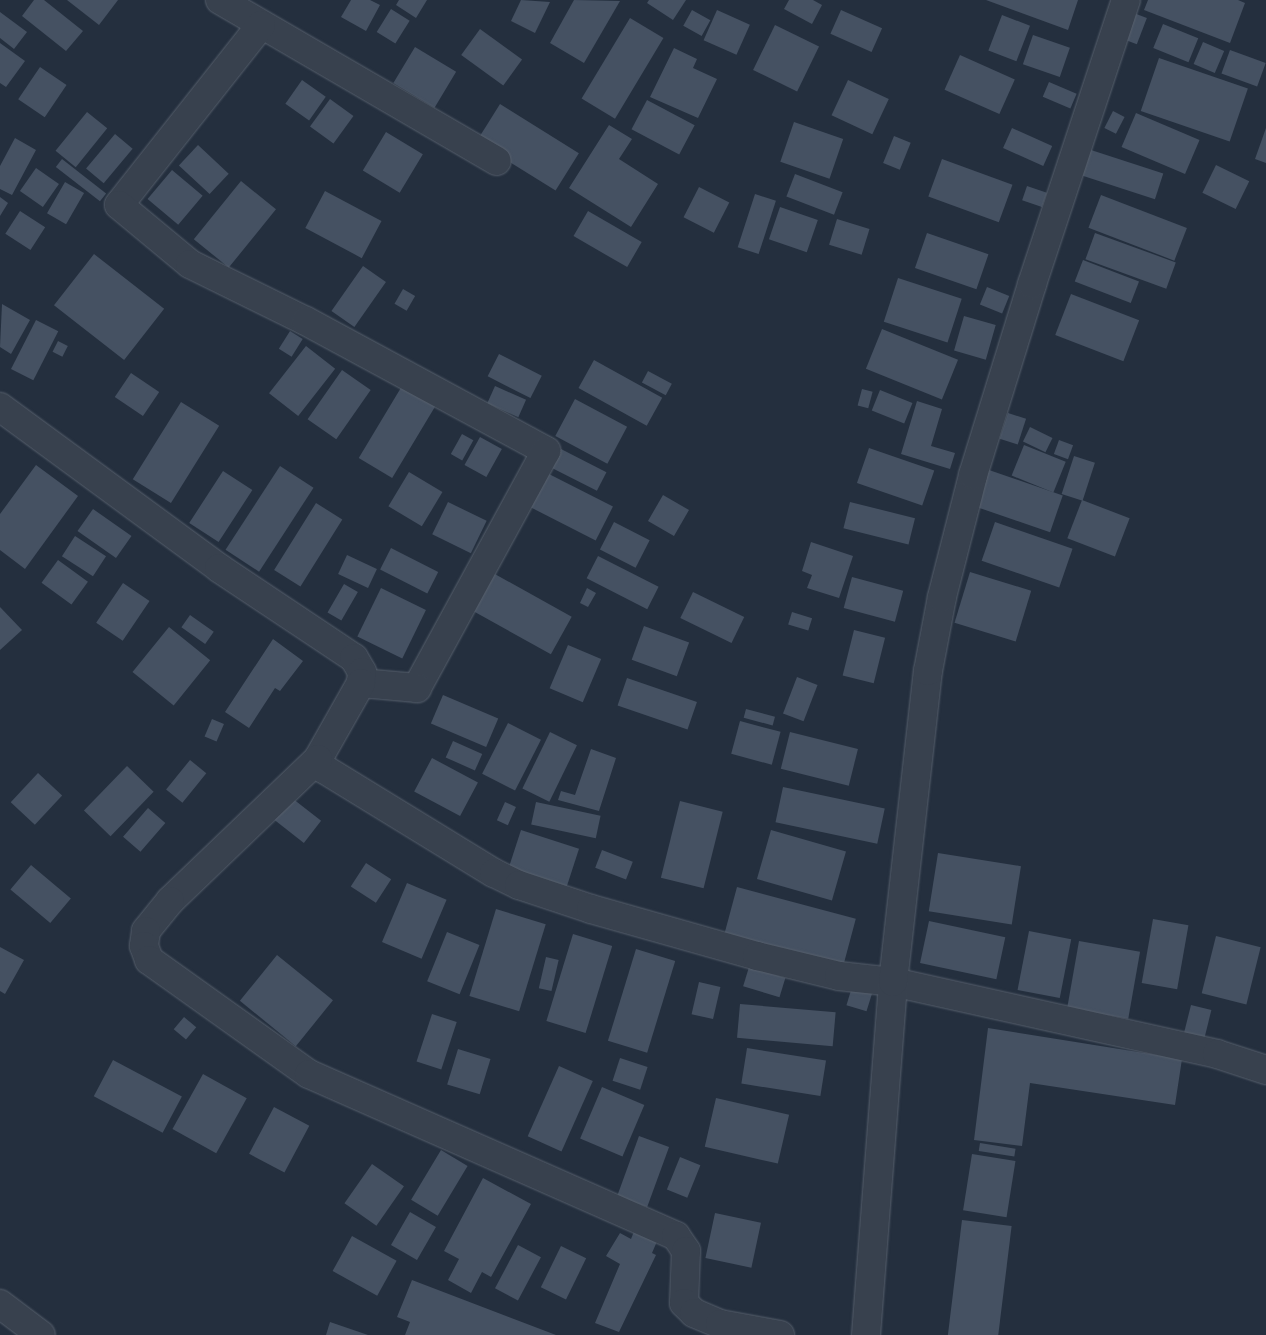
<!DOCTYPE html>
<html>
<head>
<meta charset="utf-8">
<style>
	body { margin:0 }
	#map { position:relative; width:1266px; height:1335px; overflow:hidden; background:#242f3e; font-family:Barlow,sans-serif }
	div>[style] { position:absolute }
	.building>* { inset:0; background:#455162; transform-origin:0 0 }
	.roads { filter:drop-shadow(0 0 1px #565f6c) drop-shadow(0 0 1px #565f6c) }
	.minor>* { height:28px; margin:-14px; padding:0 14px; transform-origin:14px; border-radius:14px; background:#38414e }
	span { translate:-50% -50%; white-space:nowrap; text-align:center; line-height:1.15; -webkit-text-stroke:4px #1d2633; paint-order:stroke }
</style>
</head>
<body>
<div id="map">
	<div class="building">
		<div style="clip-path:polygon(34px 0,44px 0,83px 31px,66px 51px,22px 16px)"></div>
		<div style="clip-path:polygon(67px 0,118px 0,99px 25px)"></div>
		<div style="clip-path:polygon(351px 0,370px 0,380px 5px,366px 31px,341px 17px)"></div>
		<div style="clip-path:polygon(399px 0,427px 0,416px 18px,396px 5px)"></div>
		<div style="clip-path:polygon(521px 0,550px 2px,535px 33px,511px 21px)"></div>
		<div style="clip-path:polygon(574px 0,620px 1px,584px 63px,550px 43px)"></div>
		<div style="clip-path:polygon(649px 0,686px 0,673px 20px,647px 3px)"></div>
		<div style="clip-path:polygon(789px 0,813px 0,822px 5px,812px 24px,784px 9px)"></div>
		<div style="clip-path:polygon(986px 0,1078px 0,1068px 30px)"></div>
		<div style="clip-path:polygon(1148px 0,1238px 0,1245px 3px,1230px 43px,1144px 10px)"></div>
		<div style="left:391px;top:9px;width:22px;height:27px;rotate:32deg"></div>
		<div style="left:692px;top:10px;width:21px;height:18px;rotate:29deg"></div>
		<div style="left:717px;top:10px;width:36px;height:33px;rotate:24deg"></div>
		<div style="left:841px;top:10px;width:45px;height:26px;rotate:24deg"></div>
		<div style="clip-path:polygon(0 12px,27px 32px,14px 49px,0 38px)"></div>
		<div style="left:1131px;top:12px;width:17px;height:28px;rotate:21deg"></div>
		<div style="left:1002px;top:15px;width:30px;height:38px;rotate:21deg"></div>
		<div style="left:630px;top:18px;width:39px;height:94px;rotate:31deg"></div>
		<div style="left:1163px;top:24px;width:38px;height:26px;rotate:22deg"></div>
		<div style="left:775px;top:25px;width:49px;height:50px;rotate:26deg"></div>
		<div style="left:480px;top:29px;width:52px;height:32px;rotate:36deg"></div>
		<div style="left:1033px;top:35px;width:39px;height:31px;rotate:19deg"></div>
		<div style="left:1203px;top:42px;width:23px;height:24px;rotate:23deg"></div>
		<div style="clip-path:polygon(0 43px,25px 61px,6px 87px,0 83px)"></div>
		<div style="left:415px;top:47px;width:48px;height:42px;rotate:31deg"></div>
		<div style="clip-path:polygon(674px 48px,697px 59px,693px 68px,717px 79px,698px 118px,650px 97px)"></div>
		<div style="left:1230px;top:50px;width:38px;height:25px;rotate:20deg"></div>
		<div style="left:960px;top:55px;width:60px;height:38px;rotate:24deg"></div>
		<div style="left:1159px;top:58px;width:94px;height:56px;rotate:19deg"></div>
		<div style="left:40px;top:67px;width:32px;height:39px;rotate:34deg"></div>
		<div style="left:302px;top:80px;width:29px;height:29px;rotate:35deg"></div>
		<div style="left:848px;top:80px;width:45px;height:39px;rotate:25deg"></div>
		<div style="left:1049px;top:82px;width:30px;height:16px;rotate:23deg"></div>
		<div style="left:330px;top:99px;width:29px;height:34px;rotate:36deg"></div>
		<div style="left:647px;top:100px;width:54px;height:33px;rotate:28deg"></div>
		<div style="left:500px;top:104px;width:93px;height:44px;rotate:32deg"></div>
		<div style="left:1113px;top:111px;width:13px;height:19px;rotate:27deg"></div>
		<div style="left:87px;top:112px;width:26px;height:50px;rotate:39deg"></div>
		<div style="left:1136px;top:113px;width:69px;height:37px;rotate:23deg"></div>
		<div style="left:794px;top:122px;width:52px;height:42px;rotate:19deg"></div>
		<div style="clip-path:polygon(609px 125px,632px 139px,619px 159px,658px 184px,631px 227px,569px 188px)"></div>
		<div style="left:1012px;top:128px;width:44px;height:22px;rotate:24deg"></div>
		<div style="clip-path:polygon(1266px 128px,1266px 163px,1255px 159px)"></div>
		<div style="left:386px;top:132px;width:43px;height:45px;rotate:31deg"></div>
		<div style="left:115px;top:134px;width:23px;height:45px;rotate:40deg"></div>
		<div style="left:894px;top:136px;width:18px;height:29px;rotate:22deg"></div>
		<div style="clip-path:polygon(15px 138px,36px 150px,12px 195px,0 189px,0 166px)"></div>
		<div style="left:198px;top:145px;width:42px;height:28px;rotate:43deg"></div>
		<div style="left:1091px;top:150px;width:76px;height:27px;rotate:18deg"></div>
		<div style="left:62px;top:159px;width:56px;height:10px;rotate:38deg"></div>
		<div style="left:942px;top:159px;width:75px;height:40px;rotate:20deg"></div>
		<div style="left:1216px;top:165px;width:37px;height:31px;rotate:26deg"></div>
		<div style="left:36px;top:168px;width:28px;height:28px;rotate:35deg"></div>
		<div style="left:172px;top:170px;width:40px;height:38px;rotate:40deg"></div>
		<div style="left:795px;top:174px;width:51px;height:24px;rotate:21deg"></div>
		<div style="left:241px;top:181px;width:45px;height:75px;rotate:39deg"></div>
		<div style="left:65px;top:182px;width:22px;height:36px;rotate:30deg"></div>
		<div style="left:1027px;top:186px;width:21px;height:15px;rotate:19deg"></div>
		<div style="left:699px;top:187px;width:34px;height:34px;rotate:27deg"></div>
		<div style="left:325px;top:191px;width:64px;height:42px;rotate:28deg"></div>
		<div style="left:755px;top:194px;width:22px;height:56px;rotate:18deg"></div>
		<div style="left:1101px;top:195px;width:92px;height:35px;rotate:21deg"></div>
		<div style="clip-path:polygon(0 197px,8px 203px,0 216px)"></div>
		<div style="left:780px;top:207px;width:40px;height:34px;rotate:19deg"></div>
		<div style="left:20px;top:211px;width:30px;height:27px;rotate:33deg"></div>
		<div style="left:588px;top:211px;width:62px;height:29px;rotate:30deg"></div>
		<div style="left:837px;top:219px;width:34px;height:27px;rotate:17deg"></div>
		<div style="left:927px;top:233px;width:65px;height:37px;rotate:19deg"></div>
		<div style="left:1095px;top:233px;width:86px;height:28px;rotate:20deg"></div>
		<div style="left:94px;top:254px;width:89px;height:65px;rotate:38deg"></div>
		<div style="left:1083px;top:260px;width:60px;height:23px;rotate:21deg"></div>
		<div style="left:363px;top:266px;width:28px;height:55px;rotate:35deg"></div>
		<div style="left:898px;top:278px;width:67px;height:46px;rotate:18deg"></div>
		<div style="left:987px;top:287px;width:24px;height:19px;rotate:22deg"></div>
		<div style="left:403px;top:289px;width:14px;height:17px;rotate:30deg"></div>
		<div style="left:1071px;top:294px;width:73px;height:44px;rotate:21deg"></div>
		<div style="clip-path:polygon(2px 304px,30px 320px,11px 354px,0 347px)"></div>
		<div style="left:964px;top:316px;width:33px;height:36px;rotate:16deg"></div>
		<div style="left:36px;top:320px;width:25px;height:55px;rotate:27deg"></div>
		<div style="left:882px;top:329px;width:82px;height:43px;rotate:22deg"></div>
		<div style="left:290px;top:331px;width:15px;height:21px;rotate:32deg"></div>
		<div style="left:58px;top:341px;width:11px;height:12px;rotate:27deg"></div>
		<div style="left:306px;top:346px;width:37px;height:60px;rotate:38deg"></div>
		<div style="left:499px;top:354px;width:48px;height:25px;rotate:27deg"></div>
		<div style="left:594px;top:360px;width:78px;height:32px;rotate:29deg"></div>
		<div style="left:342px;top:370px;width:35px;height:60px;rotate:35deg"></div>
		<div style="left:648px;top:371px;width:27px;height:13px;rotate:28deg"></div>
		<div style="left:131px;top:373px;width:34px;height:29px;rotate:34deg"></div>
		<div style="left:402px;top:386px;width:39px;height:84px;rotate:31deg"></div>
		<div style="left:495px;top:386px;width:34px;height:19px;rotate:24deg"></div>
		<div style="left:862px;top:389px;width:11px;height:17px;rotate:15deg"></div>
		<div style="left:880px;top:390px;width:35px;height:22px;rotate:22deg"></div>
		<div style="left:575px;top:399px;width:59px;height:42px;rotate:28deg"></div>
		<div style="clip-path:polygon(917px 401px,942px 409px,931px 446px,955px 453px,950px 469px,901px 454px)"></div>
		<div style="left:181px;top:402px;width:45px;height:91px;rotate:32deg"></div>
		<div style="left:1008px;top:413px;width:19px;height:27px;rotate:18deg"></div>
		<div style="left:1030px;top:427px;width:25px;height:16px;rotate:26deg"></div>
		<div style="left:462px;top:434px;width:13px;height:23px;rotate:29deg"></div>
		<div style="left:480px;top:437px;width:25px;height:32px;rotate:29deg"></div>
		<div style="left:1059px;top:440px;width:15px;height:15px;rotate:20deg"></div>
		<div style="left:1024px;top:445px;width:45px;height:33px;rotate:22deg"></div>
		<div style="left:869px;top:448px;width:69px;height:37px;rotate:19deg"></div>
		<div style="left:561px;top:449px;width:51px;height:21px;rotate:27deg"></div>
		<div style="left:1074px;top:456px;width:22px;height:40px;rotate:18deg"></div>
		<div style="clip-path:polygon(36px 465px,78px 496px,25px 569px,0 550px,0 514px)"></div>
		<div style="left:280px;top:466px;width:40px;height:100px;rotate:33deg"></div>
		<div style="left:989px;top:470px;width:78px;height:39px;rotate:19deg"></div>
		<div style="left:223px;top:471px;width:35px;height:62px;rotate:33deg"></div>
		<div style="left:409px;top:472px;width:39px;height:40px;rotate:31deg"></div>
		<div style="left:547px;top:473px;width:74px;height:38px;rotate:27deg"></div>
		<div style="left:663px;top:495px;width:30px;height:30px;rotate:30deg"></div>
		<div style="left:1082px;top:500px;width:51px;height:41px;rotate:21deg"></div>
		<div style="left:448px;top:502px;width:43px;height:36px;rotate:26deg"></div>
		<div style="left:850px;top:502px;width:67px;height:27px;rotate:14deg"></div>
		<div style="left:316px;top:503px;width:31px;height:79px;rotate:32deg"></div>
		<div style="left:93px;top:509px;width:47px;height:27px;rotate:35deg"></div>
		<div style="left:614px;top:522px;width:40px;height:31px;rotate:27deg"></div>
		<div style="left:995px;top:522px;width:82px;height:41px;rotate:19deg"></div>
		<div style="left:75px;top:536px;width:37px;height:24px;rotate:33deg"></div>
		<div style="clip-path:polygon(811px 542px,853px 556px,839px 598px,807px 588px,812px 575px,802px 571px)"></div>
		<div style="left:391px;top:548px;width:53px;height:24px;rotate:27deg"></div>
		<div style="left:347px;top:555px;width:33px;height:21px;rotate:25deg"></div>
		<div style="left:598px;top:556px;width:68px;height:25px;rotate:27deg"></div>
		<div style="left:58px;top:560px;width:37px;height:28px;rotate:36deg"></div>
		<div style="left:970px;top:572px;width:64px;height:53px;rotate:17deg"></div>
		<div style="left:493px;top:573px;width:90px;height:43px;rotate:29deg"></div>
		<div style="left:852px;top:577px;width:53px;height:32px;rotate:15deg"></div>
		<div style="left:123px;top:583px;width:32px;height:48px;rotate:34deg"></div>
		<div style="left:344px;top:584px;width:16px;height:33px;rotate:30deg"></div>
		<div style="left:381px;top:588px;width:50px;height:54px;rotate:26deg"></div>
		<div style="clip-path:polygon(587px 588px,596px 593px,588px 607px,580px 603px)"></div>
		<div style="left:693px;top:592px;width:57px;height:29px;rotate:26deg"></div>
		<div style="clip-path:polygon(0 607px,22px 630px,0 650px)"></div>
		<div style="left:792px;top:612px;width:21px;height:13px;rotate:17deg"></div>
		<div style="left:190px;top:615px;width:29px;height:15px;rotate:35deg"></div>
		<div style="left:644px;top:626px;width:48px;height:36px;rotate:20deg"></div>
		<div style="left:169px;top:627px;width:53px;height:58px;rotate:39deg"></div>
		<div style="left:854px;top:630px;width:32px;height:47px;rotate:14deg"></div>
		<div style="clip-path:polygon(273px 639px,303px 661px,280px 691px,275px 688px,249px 728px,225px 712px)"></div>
		<div style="left:568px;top:645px;width:36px;height:47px;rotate:23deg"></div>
		<div style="left:797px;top:677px;width:22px;height:39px;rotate:21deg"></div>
		<div style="left:627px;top:678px;width:74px;height:29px;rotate:19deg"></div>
		<div style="left:443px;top:695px;width:60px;height:31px;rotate:23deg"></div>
		<div style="left:746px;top:709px;width:30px;height:9px;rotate:15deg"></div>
		<div style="left:212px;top:719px;width:13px;height:19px;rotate:23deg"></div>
		<div style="left:740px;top:721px;width:42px;height:34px;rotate:15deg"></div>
		<div style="left:508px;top:723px;width:37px;height:57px;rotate:27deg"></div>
		<div style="left:550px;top:732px;width:30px;height:63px;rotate:26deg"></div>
		<div style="left:790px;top:732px;width:70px;height:38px;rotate:14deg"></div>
		<div style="left:453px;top:741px;width:32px;height:18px;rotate:24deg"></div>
		<div style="clip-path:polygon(591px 749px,616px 758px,599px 811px,558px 800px,561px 791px,575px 795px)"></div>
		<div style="left:432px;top:758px;width:52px;height:38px;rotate:28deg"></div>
		<div style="left:190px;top:760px;width:21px;height:38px;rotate:39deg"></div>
		<div style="left:127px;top:766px;width:37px;height:62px;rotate:44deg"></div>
		<div style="left:38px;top:773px;width:33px;height:40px;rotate:43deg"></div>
		<div style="left:783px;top:787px;width:104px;height:36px;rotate:12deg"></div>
		<div style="left:288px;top:795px;width:42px;height:28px;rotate:38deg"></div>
		<div style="left:680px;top:801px;width:44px;height:79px;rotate:14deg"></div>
		<div style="left:505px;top:802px;width:12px;height:20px;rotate:24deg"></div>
		<div style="left:536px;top:802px;width:66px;height:23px;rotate:12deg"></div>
		<div style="left:148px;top:808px;width:23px;height:38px;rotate:41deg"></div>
		<div style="left:521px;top:830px;width:61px;height:43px;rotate:18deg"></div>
		<div style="left:771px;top:830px;width:78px;height:51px;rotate:16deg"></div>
		<div style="left:602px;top:850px;width:33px;height:19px;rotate:21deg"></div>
		<div style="left:938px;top:853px;width:84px;height:59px;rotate:9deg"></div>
		<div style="left:366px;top:863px;width:30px;height:28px;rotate:33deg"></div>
		<div style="left:31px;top:865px;width:52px;height:32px;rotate:40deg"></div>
		<div style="left:407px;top:883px;width:43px;height:64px;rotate:23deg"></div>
		<div style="left:737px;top:887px;width:123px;height:49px;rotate:15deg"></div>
		<div style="left:496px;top:909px;width:52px;height:91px;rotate:17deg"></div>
		<div style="left:1153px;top:919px;width:36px;height:65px;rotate:10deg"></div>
		<div style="left:929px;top:921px;width:78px;height:43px;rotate:12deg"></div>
		<div style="left:1029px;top:931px;width:43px;height:60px;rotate:11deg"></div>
		<div style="left:447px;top:932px;width:35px;height:53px;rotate:22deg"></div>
		<div style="left:573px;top:934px;width:41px;height:91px;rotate:17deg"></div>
		<div style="left:1216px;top:936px;width:46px;height:59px;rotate:14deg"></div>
		<div style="left:1079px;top:941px;width:62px;height:68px;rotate:10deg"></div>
		<div style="clip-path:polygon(0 947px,24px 960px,5px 994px,0 991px)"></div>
		<div style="left:636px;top:949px;width:41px;height:96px;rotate:17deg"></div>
		<div style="left:277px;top:955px;width:72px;height:59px;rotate:39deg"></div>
		<div style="left:546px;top:957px;width:13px;height:32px;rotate:13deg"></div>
		<div style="left:749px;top:967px;width:38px;height:20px;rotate:17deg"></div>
		<div style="left:699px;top:982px;width:22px;height:33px;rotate:13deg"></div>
		<div style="left:852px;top:987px;width:21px;height:19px;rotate:17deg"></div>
		<div style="left:740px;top:1004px;width:96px;height:34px;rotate:5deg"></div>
		<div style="left:1191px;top:1005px;width:21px;height:30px;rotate:14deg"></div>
		<div style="left:432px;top:1014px;width:26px;height:50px;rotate:18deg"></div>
		<div style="left:184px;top:1017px;width:16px;height:16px;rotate:40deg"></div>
		<div style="clip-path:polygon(988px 1028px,1182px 1059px,1175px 1105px,1030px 1083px,1022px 1146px,974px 1140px)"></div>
		<div style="left:747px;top:1048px;width:80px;height:36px;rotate:9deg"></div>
		<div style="left:458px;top:1049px;width:34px;height:37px;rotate:17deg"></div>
		<div style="left:620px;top:1058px;width:29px;height:24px;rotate:18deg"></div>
		<div style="left:113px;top:1060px;width:78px;height:41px;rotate:28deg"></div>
		<div style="left:559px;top:1066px;width:37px;height:77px;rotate:24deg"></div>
		<div style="left:203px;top:1074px;width:50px;height:63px;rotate:29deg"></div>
		<div style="left:602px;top:1087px;width:46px;height:56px;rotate:23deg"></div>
		<div style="left:716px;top:1098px;width:75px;height:50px;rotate:13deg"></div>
		<div style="left:274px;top:1107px;width:40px;height:53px;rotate:28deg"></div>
		<div style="left:639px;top:1136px;width:32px;height:64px;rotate:20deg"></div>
		<div style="left:980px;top:1143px;width:36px;height:8px;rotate:9deg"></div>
		<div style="left:441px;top:1150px;width:31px;height:58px;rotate:31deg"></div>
		<div style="left:972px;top:1154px;width:44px;height:57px;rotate:9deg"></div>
		<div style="left:680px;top:1157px;width:22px;height:35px;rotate:22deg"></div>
		<div style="left:372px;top:1164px;width:39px;height:48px;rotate:35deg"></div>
		<div style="clip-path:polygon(483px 1178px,531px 1204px,491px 1277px,482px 1272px,471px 1293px,448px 1280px,459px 1259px,444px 1251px)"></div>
		<div style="left:410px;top:1212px;width:30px;height:38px;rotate:30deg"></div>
		<div style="left:715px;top:1213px;width:47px;height:46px;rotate:12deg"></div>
		<div style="left:962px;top:1220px;width:50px;height:116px;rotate:7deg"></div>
		<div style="clip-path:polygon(635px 1229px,658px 1239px,652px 1253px,656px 1255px,619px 1332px,595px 1323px,620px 1264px,606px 1256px,620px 1233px,631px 1239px)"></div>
		<div style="left:352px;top:1236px;width:51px;height:40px;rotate:29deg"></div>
		<div style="left:518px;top:1245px;width:26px;height:49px;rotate:28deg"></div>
		<div style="left:561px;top:1246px;width:28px;height:46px;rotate:26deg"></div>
		<div style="clip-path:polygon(412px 1280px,556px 1335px,405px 1335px,410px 1322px,397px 1317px)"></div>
		<div style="clip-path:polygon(330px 1322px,368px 1335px,326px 1335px)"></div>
	</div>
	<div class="roads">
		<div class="minor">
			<div style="left:220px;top:0;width:320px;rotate:30.2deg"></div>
			<div style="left:261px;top:25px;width:229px;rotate:128.3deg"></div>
			<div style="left:119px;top:205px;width:92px;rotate:39.7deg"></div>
			<div style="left:190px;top:264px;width:129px;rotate:26.2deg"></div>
			<div style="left:306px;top:321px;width:273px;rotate:28.4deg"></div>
			<div style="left:546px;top:451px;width:270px;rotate:118.6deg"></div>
			<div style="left:417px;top:688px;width:56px;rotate:-174.9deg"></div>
			<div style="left:0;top:407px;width:272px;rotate:36.3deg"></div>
			<div style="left:219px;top:568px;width:162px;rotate:33.7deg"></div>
			<div style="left:354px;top:658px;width:16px;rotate:60deg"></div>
			<div style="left:362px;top:672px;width:11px;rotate:95deg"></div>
			<div style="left:361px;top:683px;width:87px;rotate:119.5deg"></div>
			<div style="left:318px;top:759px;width:12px;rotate:59deg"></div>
			<div style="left:324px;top:769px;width:199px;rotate:31.5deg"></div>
			<div style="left:494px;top:873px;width:28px;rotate:26deg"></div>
			<div style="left:519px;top:885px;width:76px;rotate:18.4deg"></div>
			<div style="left:591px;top:909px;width:173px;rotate:15.8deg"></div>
			<div style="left:757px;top:956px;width:84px;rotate:13.7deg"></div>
			<div style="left:839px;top:976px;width:54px;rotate:6.3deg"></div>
			<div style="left:893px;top:982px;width:332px;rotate:12.5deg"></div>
			<div style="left:1217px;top:1054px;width:52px;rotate:18.1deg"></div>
			<div style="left:318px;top:759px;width:205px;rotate:136.2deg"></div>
			<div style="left:170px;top:901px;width:38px;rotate:129deg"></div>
			<div style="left:146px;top:931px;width:15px;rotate:98deg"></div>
			<div style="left:144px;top:946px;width:15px;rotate:70deg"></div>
			<div style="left:149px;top:960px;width:196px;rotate:35.5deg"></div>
			<div style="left:309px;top:1074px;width:401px;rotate:23.8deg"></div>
			<div style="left:676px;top:1236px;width:18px;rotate:56deg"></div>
			<div style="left:686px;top:1251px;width:52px;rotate:92.2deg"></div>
			<div style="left:684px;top:1303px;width:14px;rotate:45deg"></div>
			<div style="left:694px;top:1313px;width:28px;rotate:23deg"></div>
			<div style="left:720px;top:1324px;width:61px;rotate:10.4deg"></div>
			<div style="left:0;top:1304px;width:51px;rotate:37.1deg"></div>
			<div style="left:866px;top:1335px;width:354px;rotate:-85.6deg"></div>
			<div style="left:893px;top:982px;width:313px;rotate:-83.6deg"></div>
			<div style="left:928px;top:671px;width:75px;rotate:-79.3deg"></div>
			<div style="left:942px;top:597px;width:126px;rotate:-75.7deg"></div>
			<div style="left:973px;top:475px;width:200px;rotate:-72.8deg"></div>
			<div style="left:1032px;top:284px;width:299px;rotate:-71.7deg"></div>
		</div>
	</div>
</div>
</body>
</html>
